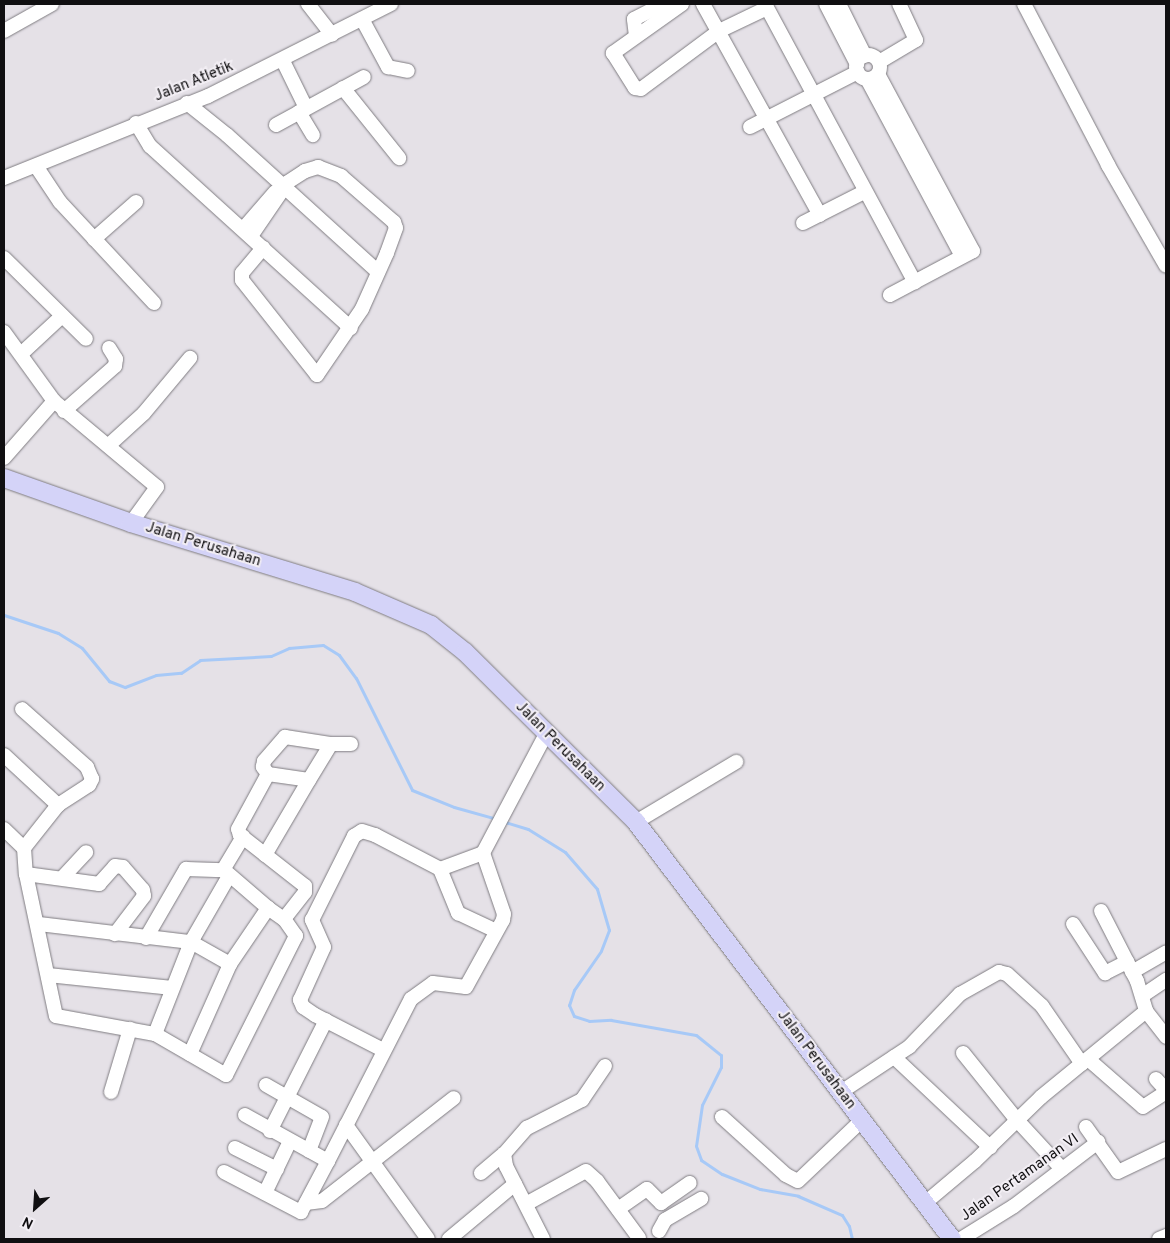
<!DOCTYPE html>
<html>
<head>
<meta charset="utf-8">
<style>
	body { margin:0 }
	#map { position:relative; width:1170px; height:1243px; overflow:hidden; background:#e5e1e7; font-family:Overpass,sans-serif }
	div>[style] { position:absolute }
	.stream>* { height:3px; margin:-1.5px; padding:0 1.5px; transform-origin:1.5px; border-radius:1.5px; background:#a7c9f7 }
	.roads { filter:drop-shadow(0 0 1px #7f7c81) drop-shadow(0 0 1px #7f7c81) }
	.minor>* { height:14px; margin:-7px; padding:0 7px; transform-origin:7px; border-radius:7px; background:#fff }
	.minor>.ring { margin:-7px; padding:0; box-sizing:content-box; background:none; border:14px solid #fff; border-radius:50% }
	.major>* { height:18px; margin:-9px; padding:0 9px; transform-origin:9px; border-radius:9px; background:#d4d3f8 }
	span { translate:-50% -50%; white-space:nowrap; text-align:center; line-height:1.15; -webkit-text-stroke:4px #f2eef4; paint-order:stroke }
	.street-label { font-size:15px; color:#100f11 }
	.frame { position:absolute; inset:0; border:5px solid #100f11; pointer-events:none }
	.north { position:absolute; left:10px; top:1183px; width:50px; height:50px; -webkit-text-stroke:4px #f2eef4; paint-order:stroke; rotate:206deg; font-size:14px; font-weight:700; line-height:20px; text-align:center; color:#100f11 }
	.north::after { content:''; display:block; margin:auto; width:18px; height:22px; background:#100f11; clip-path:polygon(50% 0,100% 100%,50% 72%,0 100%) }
</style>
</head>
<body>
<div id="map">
	<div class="stream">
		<div style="left:4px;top:615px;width:57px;rotate:18.4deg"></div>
		<div style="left:58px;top:633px;width:28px;rotate:32deg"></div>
		<div style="left:82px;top:648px;width:43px;rotate:50.7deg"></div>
		<div style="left:109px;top:681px;width:17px;rotate:21deg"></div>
		<div style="left:125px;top:687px;width:33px;rotate:-21deg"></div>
		<div style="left:156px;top:675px;width:25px;rotate:-5deg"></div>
		<div style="left:181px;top:673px;width:23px;rotate:-34deg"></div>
		<div style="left:200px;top:660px;width:71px;rotate:-3.2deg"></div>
		<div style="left:271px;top:656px;width:20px;rotate:-24deg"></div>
		<div style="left:289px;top:648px;width:34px;rotate:-5deg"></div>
		<div style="left:323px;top:645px;width:19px;rotate:32deg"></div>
		<div style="left:339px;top:655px;width:29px;rotate:54deg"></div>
		<div style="left:356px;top:678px;width:125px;rotate:63.4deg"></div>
		<div style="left:412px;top:790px;width:45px;rotate:22deg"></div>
		<div style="left:454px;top:807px;width:45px;rotate:15.6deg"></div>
		<div style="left:505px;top:822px;width:24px;rotate:17deg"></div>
		<div style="left:528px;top:829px;width:44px;rotate:31.9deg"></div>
		<div style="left:565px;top:852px;width:49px;rotate:49.1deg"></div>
		<div style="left:597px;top:889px;width:43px;rotate:73.7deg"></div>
		<div style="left:609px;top:930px;width:22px;rotate:111deg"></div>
		<div style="left:601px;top:951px;width:47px;rotate:124.7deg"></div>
		<div style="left:574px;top:990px;width:16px;rotate:108deg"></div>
		<div style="left:569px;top:1005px;width:12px;rotate:66deg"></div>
		<div style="left:574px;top:1016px;width:16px;rotate:18deg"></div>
		<div style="left:589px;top:1021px;width:22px;rotate:-3deg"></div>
		<div style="left:611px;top:1020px;width:86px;rotate:10deg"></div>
		<div style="left:696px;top:1035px;width:32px;rotate:39deg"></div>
		<div style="left:721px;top:1055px;width:12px;rotate:90deg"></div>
		<div style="left:721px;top:1067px;width:42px;rotate:116.6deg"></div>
		<div style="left:702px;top:1105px;width:41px;rotate:98.3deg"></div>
		<div style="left:696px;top:1146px;width:15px;rotate:70deg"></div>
		<div style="left:701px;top:1160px;width:25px;rotate:34deg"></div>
		<div style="left:722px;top:1174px;width:41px;rotate:21.5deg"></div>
		<div style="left:760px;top:1189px;width:39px;rotate:10deg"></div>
		<div style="left:798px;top:1196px;width:48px;rotate:23.4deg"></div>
		<div style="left:842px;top:1215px;width:13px;rotate:58deg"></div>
		<div style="left:849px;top:1226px;width:13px;rotate:77deg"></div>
	</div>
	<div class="roads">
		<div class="minor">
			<div style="left:308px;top:4px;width:39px;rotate:52deg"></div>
			<div style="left:682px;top:4px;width:85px;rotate:144.6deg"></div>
			<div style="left:613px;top:53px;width:41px;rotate:57.8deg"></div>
			<div style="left:635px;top:88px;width:6px;rotate:9deg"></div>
			<div style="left:641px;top:89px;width:97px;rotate:-36.6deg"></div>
			<div style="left:719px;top:31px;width:53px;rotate:-25.6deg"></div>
			<div style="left:703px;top:4px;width:241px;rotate:61deg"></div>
			<div style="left:765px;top:4px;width:316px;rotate:61.7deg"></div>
			<div style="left:826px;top:4px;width:68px;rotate:62.7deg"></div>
			<div style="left:839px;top:4px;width:58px;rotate:63.4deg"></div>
			<div style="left:1024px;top:4px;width:182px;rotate:62.4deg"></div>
			<div style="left:1108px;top:165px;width:116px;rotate:60.1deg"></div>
			<div style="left:362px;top:19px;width:55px;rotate:61.6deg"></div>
			<div style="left:388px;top:67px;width:20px;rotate:11deg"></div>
			<div style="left:4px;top:31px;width:55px;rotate:-29.4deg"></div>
			<div style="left:636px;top:36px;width:17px;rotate:-97deg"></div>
			<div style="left:634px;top:19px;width:33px;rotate:-27deg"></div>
			<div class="ring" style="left:856px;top:55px;width:10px;height:10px"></div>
			<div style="left:283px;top:61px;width:52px;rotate:63.9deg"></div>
			<div style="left:879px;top:62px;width:43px;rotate:-30.7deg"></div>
			<div style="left:916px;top:40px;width:40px;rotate:-115deg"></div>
			<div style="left:878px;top:74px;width:201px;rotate:61.8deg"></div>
			<div style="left:973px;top:251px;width:94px;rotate:152.1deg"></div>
			<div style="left:867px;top:79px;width:201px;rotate:61.8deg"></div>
			<div style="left:343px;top:88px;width:90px;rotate:51.3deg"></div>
			<div style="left:187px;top:103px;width:51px;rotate:38.7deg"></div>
			<div style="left:227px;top:135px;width:204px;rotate:42.2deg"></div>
			<div style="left:299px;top:112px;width:27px;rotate:59deg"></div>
			<div style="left:136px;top:123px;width:27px;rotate:59deg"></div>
			<div style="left:150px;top:146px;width:271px;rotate:42.2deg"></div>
			<div style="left:276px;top:125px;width:100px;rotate:-28.6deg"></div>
			<div style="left:750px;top:127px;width:121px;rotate:-27deg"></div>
			<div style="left:36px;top:166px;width:43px;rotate:56.3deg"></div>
			<div style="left:60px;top:202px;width:138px;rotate:47.1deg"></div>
			<div style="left:4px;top:178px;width:220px;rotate:-21.9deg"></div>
			<div style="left:208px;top:96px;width:205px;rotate:-26.7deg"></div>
			<div style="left:803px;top:223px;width:68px;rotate:-26.9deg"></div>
			<div style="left:243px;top:229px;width:49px;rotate:-49.1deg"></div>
			<div style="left:251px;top:236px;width:65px;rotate:-55.6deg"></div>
			<div style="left:288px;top:182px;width:20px;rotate:-33deg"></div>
			<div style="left:305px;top:171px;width:14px;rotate:-17deg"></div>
			<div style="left:318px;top:167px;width:25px;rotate:21deg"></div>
			<div style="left:341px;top:176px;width:70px;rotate:41deg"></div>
			<div style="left:394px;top:222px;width:6px;rotate:72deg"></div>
			<div style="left:396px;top:228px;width:27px;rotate:110deg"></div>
			<div style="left:387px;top:253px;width:61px;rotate:114.1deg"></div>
			<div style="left:362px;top:309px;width:80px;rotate:124.3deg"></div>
			<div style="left:317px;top:375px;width:121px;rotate:-128.3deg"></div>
			<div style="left:242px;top:280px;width:7px;rotate:-90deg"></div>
			<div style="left:242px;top:273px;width:33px;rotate:-50deg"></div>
			<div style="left:94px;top:239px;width:56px;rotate:-41.4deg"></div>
			<div style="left:4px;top:258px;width:115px;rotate:44.6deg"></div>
			<div style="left:4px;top:332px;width:85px;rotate:54.1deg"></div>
			<div style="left:54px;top:401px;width:134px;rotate:39.9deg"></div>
			<div style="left:157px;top:487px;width:44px;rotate:125.8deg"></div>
			<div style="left:21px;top:354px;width:56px;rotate:-42.8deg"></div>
			<div style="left:64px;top:411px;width:68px;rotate:-41.4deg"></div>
			<div style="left:115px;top:366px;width:7px;rotate:-82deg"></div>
			<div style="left:116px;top:359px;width:13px;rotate:-122deg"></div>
			<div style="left:109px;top:445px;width:47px;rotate:-42.4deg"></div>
			<div style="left:144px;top:413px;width:72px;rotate:-50.1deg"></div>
			<div style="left:4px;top:458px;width:76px;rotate:-48.7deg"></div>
			<div style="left:4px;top:755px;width:74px;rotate:42.8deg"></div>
			<div style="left:58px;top:805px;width:37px;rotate:-33deg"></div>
			<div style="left:89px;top:785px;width:7px;rotate:-63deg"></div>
			<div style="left:92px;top:779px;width:13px;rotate:-113deg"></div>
			<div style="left:87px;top:767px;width:87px;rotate:-138.3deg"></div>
			<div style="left:268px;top:774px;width:9px;rotate:-126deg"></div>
			<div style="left:263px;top:767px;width:6px;rotate:-81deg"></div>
			<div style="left:264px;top:761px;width:32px;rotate:-49deg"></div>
			<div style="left:285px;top:737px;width:47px;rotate:8.7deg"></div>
			<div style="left:636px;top:822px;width:117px;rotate:-31deg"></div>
			<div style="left:4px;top:829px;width:28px;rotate:44deg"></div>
			<div style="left:24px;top:848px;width:26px;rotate:86deg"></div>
			<div style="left:26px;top:874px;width:145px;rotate:78.1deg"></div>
			<div style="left:56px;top:1016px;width:101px;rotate:10.3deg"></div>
			<div style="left:155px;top:1034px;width:82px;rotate:30deg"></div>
			<div style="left:226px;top:1075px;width:156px;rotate:-63.3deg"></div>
			<div style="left:296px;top:936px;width:21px;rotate:-125deg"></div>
			<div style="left:284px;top:919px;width:34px;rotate:-52deg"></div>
			<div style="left:305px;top:892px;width:6px;rotate:-90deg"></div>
			<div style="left:305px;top:886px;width:83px;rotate:-141.9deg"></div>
			<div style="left:240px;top:835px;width:6px;rotate:-108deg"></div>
			<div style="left:238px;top:829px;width:63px;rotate:-61.4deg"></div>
			<div style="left:268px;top:774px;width:41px;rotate:8.3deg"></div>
			<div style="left:309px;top:780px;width:42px;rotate:-58.6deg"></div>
			<div style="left:331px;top:744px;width:20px"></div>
			<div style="left:24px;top:848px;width:55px;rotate:-51.7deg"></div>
			<div style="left:265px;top:855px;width:87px;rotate:-59.6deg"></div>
			<div style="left:440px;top:869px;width:48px;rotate:67.8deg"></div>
			<div style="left:458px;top:913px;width:42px;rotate:25.3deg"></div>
			<div style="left:224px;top:870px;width:58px;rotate:40.8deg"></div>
			<div style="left:26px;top:874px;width:74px;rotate:7.8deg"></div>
			<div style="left:99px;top:884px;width:24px;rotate:-48deg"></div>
			<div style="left:115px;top:866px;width:8px;rotate:7deg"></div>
			<div style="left:123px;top:867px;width:30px;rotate:49deg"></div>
			<div style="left:143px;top:890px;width:6px;rotate:81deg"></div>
			<div style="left:144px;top:896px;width:48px;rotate:127.3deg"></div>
			<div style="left:63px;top:877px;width:34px;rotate:-47deg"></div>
			<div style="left:1101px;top:911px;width:79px;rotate:62.8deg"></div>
			<div style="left:1137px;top:981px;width:31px;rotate:73deg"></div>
			<div style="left:39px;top:924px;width:153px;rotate:6.8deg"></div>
			<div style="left:191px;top:942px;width:45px;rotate:29.4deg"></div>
			<div style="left:1073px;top:924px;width:59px;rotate:56.9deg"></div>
			<div style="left:1105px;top:973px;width:25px;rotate:-27deg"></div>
			<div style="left:146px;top:938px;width:80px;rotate:-59.9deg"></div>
			<div style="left:186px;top:869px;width:37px;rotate:2deg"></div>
			<div style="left:223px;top:870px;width:39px;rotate:-59deg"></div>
			<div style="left:1132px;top:972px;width:39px;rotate:-30deg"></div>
			<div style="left:48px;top:975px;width:125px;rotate:6deg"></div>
			<div style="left:1142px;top:996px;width:29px;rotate:-34deg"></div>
			<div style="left:155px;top:1034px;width:99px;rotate:-68.6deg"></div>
			<div style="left:191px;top:942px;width:76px;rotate:-60.1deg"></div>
			<div style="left:383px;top:1050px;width:76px;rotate:-152.8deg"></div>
			<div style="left:315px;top:1015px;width:14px;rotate:-146deg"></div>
			<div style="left:303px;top:1007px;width:8px;rotate:-113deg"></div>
			<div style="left:300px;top:1000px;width:58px;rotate:-65.6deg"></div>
			<div style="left:324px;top:947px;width:30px;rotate:-114deg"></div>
			<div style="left:312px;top:920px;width:94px;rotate:-63.4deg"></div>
			<div style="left:354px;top:836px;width:9px;rotate:-32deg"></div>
			<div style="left:362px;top:831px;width:14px;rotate:17deg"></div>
			<div style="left:375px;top:835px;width:73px;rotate:27.6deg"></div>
			<div style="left:440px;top:869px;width:46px;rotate:-20.4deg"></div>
			<div style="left:483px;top:853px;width:135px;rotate:-62.1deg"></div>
			<div style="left:963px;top:1053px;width:85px;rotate:51.2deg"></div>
			<div style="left:1016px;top:1119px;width:68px;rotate:47.4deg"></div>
			<div style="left:190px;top:1054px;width:98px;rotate:-66deg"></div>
			<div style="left:230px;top:964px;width:68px;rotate:-55.8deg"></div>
			<div style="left:268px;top:908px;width:19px;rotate:35deg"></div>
			<div style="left:894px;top:1057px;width:132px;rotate:43.2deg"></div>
			<div style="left:1088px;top:1059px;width:73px;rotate:41.1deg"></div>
			<div style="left:1143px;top:1107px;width:27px;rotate:-33deg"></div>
			<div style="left:1156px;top:1079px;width:15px;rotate:48deg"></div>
			<div style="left:266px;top:1085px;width:64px;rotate:29.7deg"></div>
			<div style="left:322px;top:1117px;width:36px;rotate:111deg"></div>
			<div style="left:111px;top:1092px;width:66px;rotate:-73.2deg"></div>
			<div style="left:841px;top:1092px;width:82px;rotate:-33.5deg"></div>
			<div style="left:909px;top:1047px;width:74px;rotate:-46.1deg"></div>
			<div style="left:960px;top:994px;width:45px;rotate:-29.4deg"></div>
			<div style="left:999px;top:972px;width:8px;rotate:14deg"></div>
			<div style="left:1007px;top:974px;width:47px;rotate:42.4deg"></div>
			<div style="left:1042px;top:1006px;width:70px;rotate:55.4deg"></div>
			<div style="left:245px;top:1115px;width:95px;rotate:29deg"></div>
			<div style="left:328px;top:1161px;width:182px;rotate:-62.9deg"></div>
			<div style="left:411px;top:999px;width:27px;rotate:-36deg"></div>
			<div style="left:433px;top:983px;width:33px;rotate:7deg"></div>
			<div style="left:466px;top:987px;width:77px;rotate:-61.1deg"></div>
			<div style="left:503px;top:920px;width:6px;rotate:-81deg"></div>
			<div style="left:504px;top:914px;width:65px;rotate:-109deg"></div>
			<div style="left:722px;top:1117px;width:86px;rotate:42.2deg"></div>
			<div style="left:786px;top:1175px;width:13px;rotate:27deg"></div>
			<div style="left:798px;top:1181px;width:88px;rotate:-43.6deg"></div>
			<div style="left:346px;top:1125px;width:140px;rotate:54.3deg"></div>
			<div style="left:1086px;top:1127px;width:55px;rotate:54.6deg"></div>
			<div style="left:1118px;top:1172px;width:53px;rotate:-25.6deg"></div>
			<div style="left:270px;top:1131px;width:124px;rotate:-63.2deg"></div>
			<div style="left:235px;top:1148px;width:47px;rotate:26.6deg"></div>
			<div style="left:224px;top:1172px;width:87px;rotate:27.5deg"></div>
			<div style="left:301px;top:1212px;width:58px;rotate:-62.1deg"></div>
			<div style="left:481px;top:1173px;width:30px;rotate:-40deg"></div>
			<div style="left:265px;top:1193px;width:58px;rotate:-64.3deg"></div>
			<div style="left:306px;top:1203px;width:16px;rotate:-7deg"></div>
			<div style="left:322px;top:1201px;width:167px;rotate:-38deg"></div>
			<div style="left:925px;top:1203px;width:65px;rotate:-40deg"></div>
			<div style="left:975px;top:1161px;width:92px;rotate:-44.1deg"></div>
			<div style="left:1041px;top:1097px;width:136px;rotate:-39.3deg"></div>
			<div style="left:1146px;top:1011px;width:33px;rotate:52deg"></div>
			<div style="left:526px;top:1204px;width:68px;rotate:-28.8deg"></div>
			<div style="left:586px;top:1171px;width:15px;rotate:42deg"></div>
			<div style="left:597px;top:1181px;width:71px;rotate:53.6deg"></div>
			<div style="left:618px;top:1209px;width:35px;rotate:-35deg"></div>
			<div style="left:647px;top:1189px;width:20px;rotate:45deg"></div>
			<div style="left:661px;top:1203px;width:35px;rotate:-35deg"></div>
			<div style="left:659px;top:1231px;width:13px;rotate:-61deg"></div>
			<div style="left:665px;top:1220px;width:42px;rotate:-30.3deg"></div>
			<div style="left:449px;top:1239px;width:86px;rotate:-39.8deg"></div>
			<div style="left:543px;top:1239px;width:82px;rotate:-116.9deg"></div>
			<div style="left:506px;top:1166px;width:12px;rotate:-99deg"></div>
			<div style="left:504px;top:1154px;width:35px;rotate:-49deg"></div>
			<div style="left:527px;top:1128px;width:62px;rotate:-27deg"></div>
			<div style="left:582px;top:1100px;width:41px;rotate:-55.9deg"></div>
			<div style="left:961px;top:1239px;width:62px;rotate:-31.9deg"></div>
			<div style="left:1014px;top:1206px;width:106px;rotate:-37.3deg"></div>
			<div style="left:1159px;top:1239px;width:8px;rotate:-23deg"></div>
		</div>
		<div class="major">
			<div style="left:4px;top:478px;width:135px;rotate:19.5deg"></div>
			<div style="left:131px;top:523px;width:234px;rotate:17.1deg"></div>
			<div style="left:355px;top:592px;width:83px;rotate:23.5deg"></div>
			<div style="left:431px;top:625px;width:43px;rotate:38.5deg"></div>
			<div style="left:465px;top:652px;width:241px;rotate:44.8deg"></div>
			<div style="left:636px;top:822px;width:523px;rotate:52.85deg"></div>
		</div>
	</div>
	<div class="street-label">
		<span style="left:194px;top:82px;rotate:-22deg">Jalan Atletik</span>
		<span style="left:203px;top:545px;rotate:17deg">Jalan Perusahaan</span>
		<span style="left:560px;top:747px;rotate:45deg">Jalan Perusahaan</span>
		<span style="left:816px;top:1060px;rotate:53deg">Jalan Perusahaan</span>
		<span style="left:1020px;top:1178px;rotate:-35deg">Jalan Pertamanan VI</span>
	</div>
	<div class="frame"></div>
	<div class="north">N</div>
</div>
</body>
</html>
